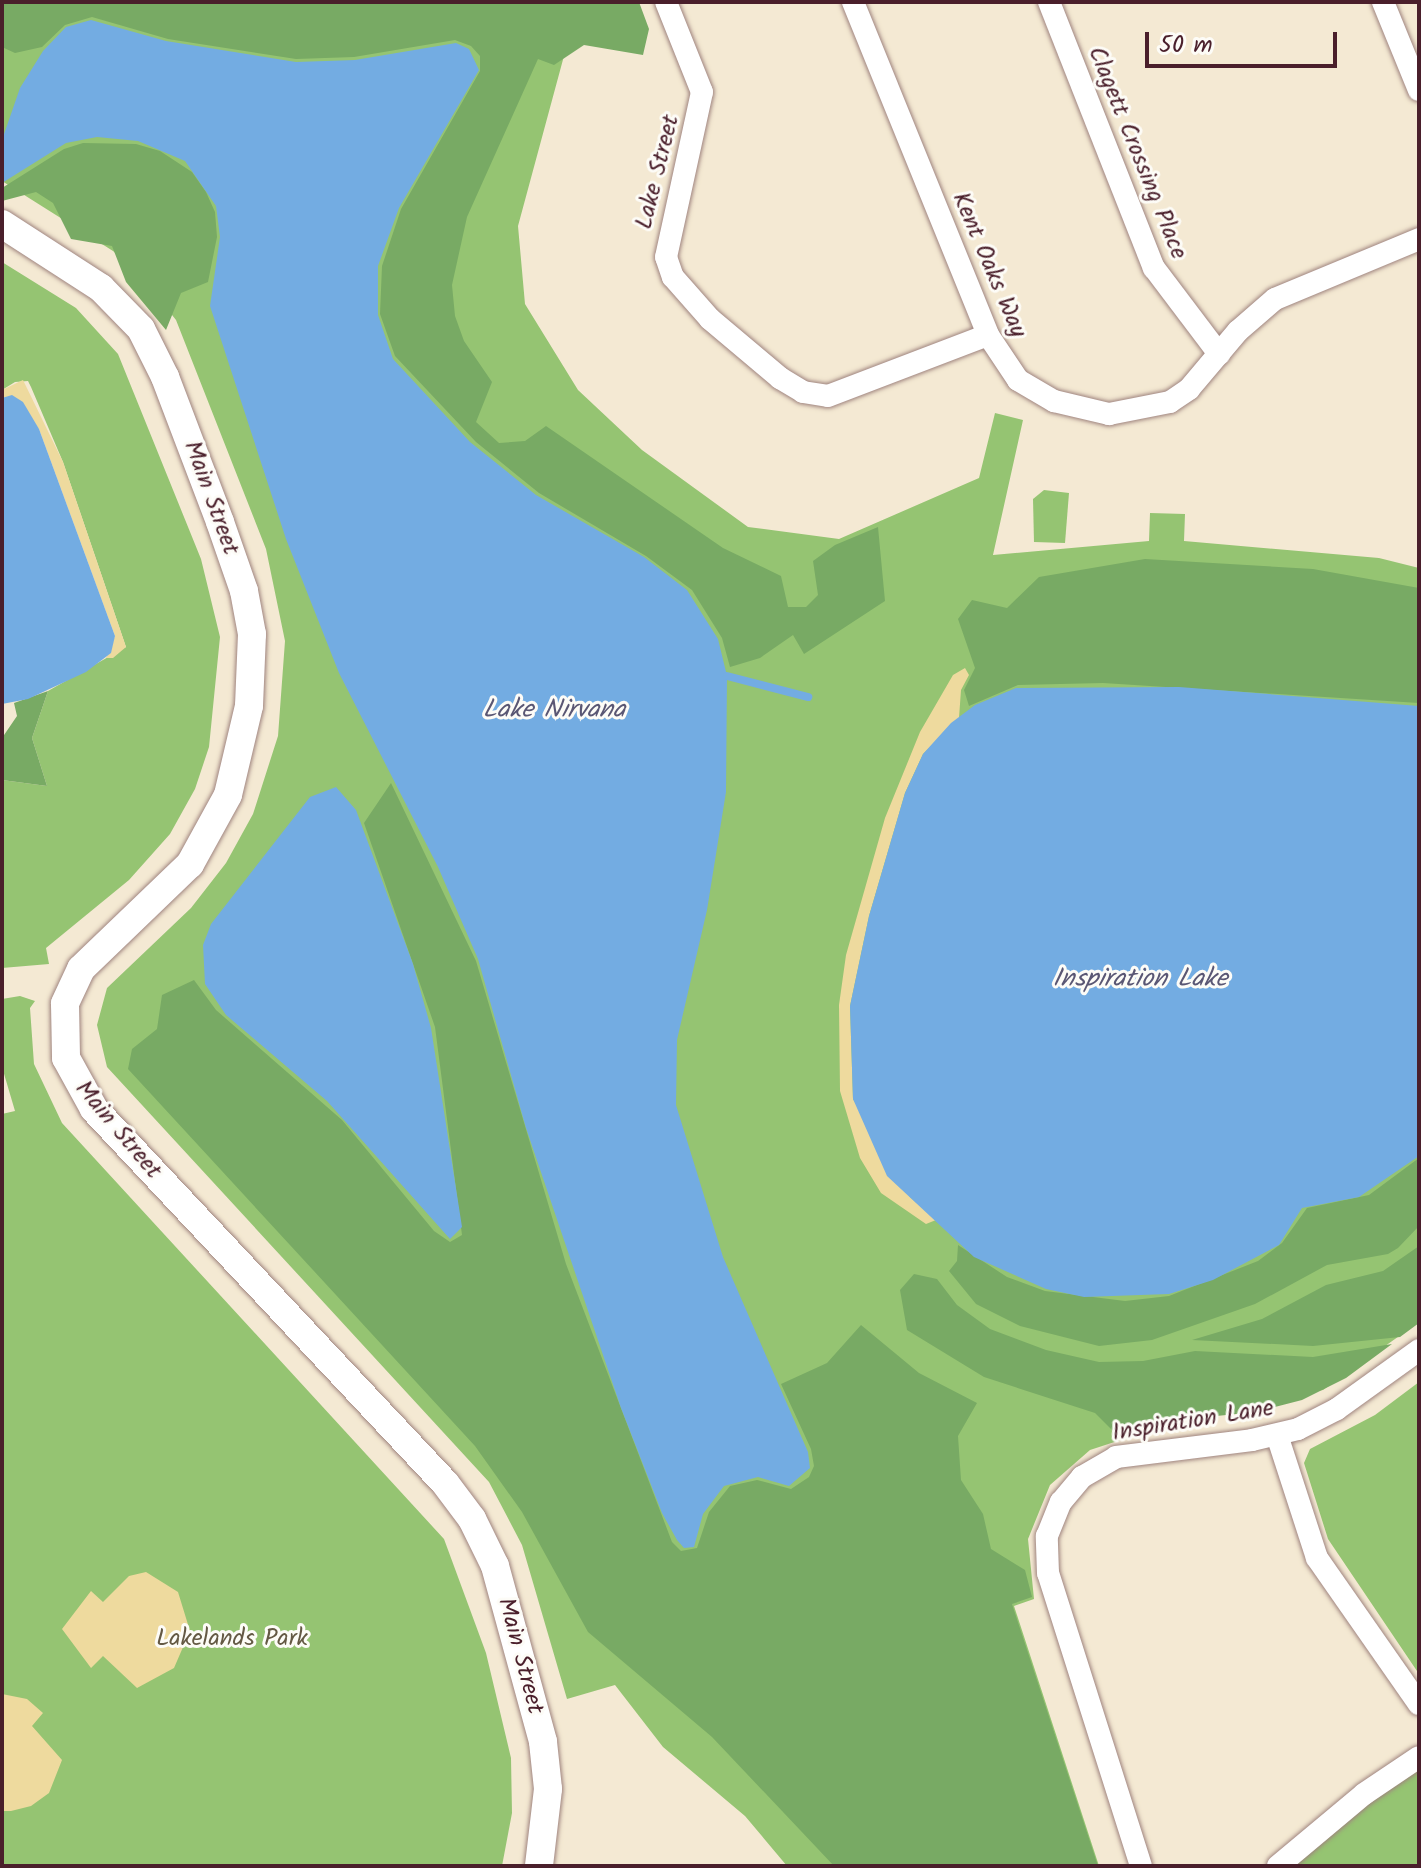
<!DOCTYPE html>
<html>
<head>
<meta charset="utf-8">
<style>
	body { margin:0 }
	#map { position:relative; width:1421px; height:1868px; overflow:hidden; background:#f4e9d3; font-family:Kalam,sans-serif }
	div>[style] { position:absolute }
	.green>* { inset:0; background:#95c472 }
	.forest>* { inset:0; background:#78aa64 }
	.sand>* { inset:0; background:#eeda9e }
	.water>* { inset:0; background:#73ace2 }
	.stream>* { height:8px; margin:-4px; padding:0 4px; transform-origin:4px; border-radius:4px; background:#73ace2 }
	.roads { filter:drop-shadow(0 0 2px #9f847f) drop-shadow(0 0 2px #9f847f) }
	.minor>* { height:22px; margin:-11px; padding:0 11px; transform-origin:11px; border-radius:11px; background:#fff }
	.tertiary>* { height:28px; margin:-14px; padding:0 14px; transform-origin:14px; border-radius:14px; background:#fff }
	span { translate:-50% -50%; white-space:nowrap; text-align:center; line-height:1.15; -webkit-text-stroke:6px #fdfcf7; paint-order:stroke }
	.street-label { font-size:24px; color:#4a1f2b }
	.park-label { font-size:24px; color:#645944 }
	.water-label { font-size:26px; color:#5a5774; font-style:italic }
	.frame { position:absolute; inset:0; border:4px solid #4a1f2b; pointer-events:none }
	.scale { position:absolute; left:1145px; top:32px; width:192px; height:36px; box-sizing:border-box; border:4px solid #4a1f2b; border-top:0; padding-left:10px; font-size:24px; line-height:28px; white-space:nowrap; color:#4a1f2b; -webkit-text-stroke:6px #fdfcf7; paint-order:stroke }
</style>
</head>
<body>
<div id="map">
	<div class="green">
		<div style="clip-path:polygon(2px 2px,571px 30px,518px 226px,525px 304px,578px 390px,642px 450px,748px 527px,839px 539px,979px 478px,995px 413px,1023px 420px,993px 555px,1149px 541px,1150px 513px,1185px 514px,1184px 541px,1379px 558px,1419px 568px,1419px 1322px,1323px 1390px,1138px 1423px,1139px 1434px,1090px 1450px,1050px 1485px,1028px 1539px,1034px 1599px,1014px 1606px,1099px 1866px,787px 1866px,745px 1816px,663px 1747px,615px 1685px,567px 1699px,522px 1545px,489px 1482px,107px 1067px,97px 1025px,107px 988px,191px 908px,226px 863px,253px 814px,278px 736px,285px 641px,266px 549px,176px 320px,137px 271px,113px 251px,2px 181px)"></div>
		<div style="clip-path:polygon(2px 262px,76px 308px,118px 354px,201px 559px,220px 637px,209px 747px,195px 789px,170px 834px,129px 880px,46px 948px,49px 964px,2px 968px,2px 780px,47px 786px,32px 738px,48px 691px,126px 647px,63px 462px,31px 387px,28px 381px,15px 382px,2px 390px)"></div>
		<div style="clip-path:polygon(1044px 490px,1069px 493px,1065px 543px,1034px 542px,1033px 499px)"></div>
		<div style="clip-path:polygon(20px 996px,35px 1001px,30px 1008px,34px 1064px,62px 1123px,444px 1539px,486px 1653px,511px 1758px,512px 1813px,502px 1866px,2px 1866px,2px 1114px,15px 1111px,2px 1067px,2px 999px)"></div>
		<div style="clip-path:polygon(1419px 1382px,1419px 1674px,1328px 1539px,1304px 1463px,1310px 1449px,1375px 1415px)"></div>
		<div style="clip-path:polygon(1419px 1766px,1419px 1866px,1294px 1866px,1391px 1781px)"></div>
	</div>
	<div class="forest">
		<div style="clip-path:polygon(2px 2px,639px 2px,649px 29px,643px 55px,584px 45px,554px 65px,538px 59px,467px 217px,452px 285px,455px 316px,464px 341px,492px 382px,476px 422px,499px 443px,525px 441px,546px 426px,723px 548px,781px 576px,788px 607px,806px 607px,818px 595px,813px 561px,835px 545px,878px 527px,885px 601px,804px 654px,793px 635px,760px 658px,730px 667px,722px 638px,692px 590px,646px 556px,539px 493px,476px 442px,395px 356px,380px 314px,382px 266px,401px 209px,480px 71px,480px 56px,471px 46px,455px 40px,354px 57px,296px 59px,168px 39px,92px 17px,65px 25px,42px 47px,15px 53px,2px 47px)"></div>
		<div style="clip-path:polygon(83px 143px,136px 144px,160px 151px,192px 172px,206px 192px,215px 212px,217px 237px,208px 282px,181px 293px,166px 330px,126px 282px,112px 246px,71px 239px,53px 203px,36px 192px,2px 201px,2px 188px,64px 149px)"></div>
		<div style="clip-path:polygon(1145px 559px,1313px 569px,1419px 588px,1419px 703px,1103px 683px,1018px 685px,969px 706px,964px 690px,975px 668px,958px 619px,972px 600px,1007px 608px,1039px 577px)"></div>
		<div style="clip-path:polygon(48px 691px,32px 738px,47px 786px,2px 780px,2px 738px,17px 716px,14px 703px)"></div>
		<div style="clip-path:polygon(391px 783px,476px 961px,566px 1264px,672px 1542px,681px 1551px,697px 1548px,709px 1512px,730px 1486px,757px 1480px,791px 1489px,809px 1477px,814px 1466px,811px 1449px,781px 1384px,827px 1363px,861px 1325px,919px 1373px,977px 1403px,958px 1436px,961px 1480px,983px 1514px,991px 1549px,1025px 1570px,1032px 1597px,1012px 1604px,1098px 1866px,834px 1866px,712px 1737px,588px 1632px,522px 1512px,475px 1446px,128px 1069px,132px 1049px,157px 1029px,162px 995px,194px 980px,216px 1010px,342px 1120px,434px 1231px,450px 1242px,462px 1235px,435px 1027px,364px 823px)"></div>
		<div style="clip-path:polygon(1419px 1158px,1419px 1226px,1398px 1248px,1388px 1254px,1327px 1265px,1255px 1304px,1152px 1340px,1099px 1346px,1020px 1326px,976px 1304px,949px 1271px,957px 1261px,958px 1245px,1007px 1277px,1045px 1291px,1125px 1301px,1169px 1296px,1258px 1261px,1282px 1243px,1307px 1208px,1369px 1195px)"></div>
		<div style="clip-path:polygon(1419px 1246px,1419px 1323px,1400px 1337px,1313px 1346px,1192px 1340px,1262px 1319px,1326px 1285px,1383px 1271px)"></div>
		<div style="clip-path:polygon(914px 1274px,937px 1279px,957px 1305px,990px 1329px,1046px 1350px,1099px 1362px,1143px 1361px,1195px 1351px,1313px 1357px,1392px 1344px,1346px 1378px,1302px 1400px,1256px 1412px,1137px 1424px,1138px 1433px,1118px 1436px,1095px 1413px,984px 1377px,907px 1330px,900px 1290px)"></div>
	</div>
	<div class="sand">
		<div style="clip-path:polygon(23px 380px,63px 462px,126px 647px,113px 658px,106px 658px,115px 636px,39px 429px,12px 396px,2px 398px,2px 390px)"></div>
		<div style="clip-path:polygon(965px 668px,969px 675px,961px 690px,959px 718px,923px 754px,905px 793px,869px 916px,850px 1006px,853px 1099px,910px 1197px,936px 1220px,926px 1224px,881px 1193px,860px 1158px,840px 1091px,839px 1005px,846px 955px,885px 818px,920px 732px,953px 675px)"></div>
		<div style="clip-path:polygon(146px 1572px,178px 1592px,190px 1631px,174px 1668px,137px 1688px,103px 1656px,91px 1668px,62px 1629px,91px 1591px,103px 1602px,129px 1576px)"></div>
		<div style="clip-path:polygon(2px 1694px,27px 1699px,43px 1713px,32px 1726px,62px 1760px,49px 1793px,31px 1806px,11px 1811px,2px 1811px)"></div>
	</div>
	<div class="water">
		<div style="clip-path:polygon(91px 20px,166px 41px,296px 62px,355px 60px,456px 43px,469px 49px,479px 70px,399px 208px,378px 266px,378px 315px,393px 359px,470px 442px,536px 495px,644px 557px,687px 590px,718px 639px,727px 676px,726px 792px,707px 910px,677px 1040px,676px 1105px,723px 1257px,808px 1452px,810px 1468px,789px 1486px,758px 1477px,724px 1486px,703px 1514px,694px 1547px,684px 1548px,677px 1540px,662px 1513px,621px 1408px,526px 1128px,478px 959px,438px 867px,339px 673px,286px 539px,210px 306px,220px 237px,216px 206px,185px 161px,138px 141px,97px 137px,66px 143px,2px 183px,2px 140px,20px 88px,43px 51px,66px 27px)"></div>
		<div style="clip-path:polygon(12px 395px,23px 402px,39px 429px,115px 636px,111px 653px,86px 672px,28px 699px,2px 704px,2px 398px)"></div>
		<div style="clip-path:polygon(1179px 687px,1419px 706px,1419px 1156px,1359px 1197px,1302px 1208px,1279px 1245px,1213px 1280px,1169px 1294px,1084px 1297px,1046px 1289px,974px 1257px,887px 1176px,853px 1099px,850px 1006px,869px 916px,905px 793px,923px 754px,951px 723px,975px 705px,1016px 688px)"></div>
		<div style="clip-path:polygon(336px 787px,356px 810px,413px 964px,431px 1028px,462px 1227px,450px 1239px,327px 1101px,226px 1015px,205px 984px,203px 945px,211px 924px,310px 797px)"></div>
	</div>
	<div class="stream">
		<div style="left:727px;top:676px;width:84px;rotate:14.5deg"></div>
	</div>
	<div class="roads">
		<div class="minor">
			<div style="left:666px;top:2px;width:97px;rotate:68.2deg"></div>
			<div style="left:702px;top:92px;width:169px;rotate:102.3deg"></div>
			<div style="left:666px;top:257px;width:21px;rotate:71deg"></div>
			<div style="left:673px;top:277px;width:56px;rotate:48.6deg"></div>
			<div style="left:710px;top:319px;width:92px;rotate:40.1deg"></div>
			<div style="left:780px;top:378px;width:27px;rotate:31deg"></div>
			<div style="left:803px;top:392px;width:25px;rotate:9deg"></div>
			<div style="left:828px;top:396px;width:171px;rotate:-20.9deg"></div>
			<div style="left:853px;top:2px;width:359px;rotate:67.9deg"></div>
			<div style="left:988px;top:335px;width:54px;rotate:56.3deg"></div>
			<div style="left:1018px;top:380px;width:42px;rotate:30.3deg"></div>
			<div style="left:1054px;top:401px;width:57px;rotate:13.3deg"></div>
			<div style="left:1109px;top:414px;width:62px;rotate:-11.1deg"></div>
			<div style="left:1170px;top:402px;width:23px;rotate:-34deg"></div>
			<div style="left:1189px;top:389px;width:76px;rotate:-49.8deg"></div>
			<div style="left:1238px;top:331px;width:49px;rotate:-40.9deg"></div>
			<div style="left:1275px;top:299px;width:156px;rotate:-22.6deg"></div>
			<div style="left:1049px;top:2px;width:286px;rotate:68.5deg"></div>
			<div style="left:1154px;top:268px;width:108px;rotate:52.9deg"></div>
			<div style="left:1383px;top:2px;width:95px;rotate:67.8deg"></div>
			<div style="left:1277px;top:1435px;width:129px;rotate:72deg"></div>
			<div style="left:1317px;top:1558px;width:178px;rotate:55.1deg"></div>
			<div style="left:1141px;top:1866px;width:307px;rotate:-107.6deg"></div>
			<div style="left:1048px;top:1573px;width:37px;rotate:-92deg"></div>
			<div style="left:1047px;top:1536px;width:37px;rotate:-68deg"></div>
			<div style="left:1061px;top:1502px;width:33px;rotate:-50deg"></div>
			<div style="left:1082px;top:1477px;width:39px;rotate:-30deg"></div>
			<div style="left:1116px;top:1457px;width:137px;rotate:-7.1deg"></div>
			<div style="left:1252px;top:1440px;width:47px;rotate:-13.4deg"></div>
			<div style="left:1298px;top:1429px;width:44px;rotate:-27.1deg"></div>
			<div style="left:1337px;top:1409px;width:101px;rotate:-35.7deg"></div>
			<div style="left:1278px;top:1866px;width:112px;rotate:-39.9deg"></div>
			<div style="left:1364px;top:1794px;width:66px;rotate:-33.9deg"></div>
		</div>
		<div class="tertiary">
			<div style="left:2px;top:224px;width:118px;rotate:32.9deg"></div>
			<div style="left:101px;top:288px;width:57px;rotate:45.7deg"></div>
			<div style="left:141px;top:329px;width:54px;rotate:63.4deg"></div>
			<div style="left:165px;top:377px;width:155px;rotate:69.2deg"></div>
			<div style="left:220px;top:522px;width:73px;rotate:70.8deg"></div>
			<div style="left:244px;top:591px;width:44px;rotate:79.5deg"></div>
			<div style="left:252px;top:634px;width:72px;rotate:92.4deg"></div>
			<div style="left:249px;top:706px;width:91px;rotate:103.3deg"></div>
			<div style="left:228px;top:795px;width:79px;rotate:118.8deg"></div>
			<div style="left:190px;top:864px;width:151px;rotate:136.1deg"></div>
			<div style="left:81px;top:969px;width:38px;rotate:115deg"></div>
			<div style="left:65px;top:1004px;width:54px;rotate:88.9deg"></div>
			<div style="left:66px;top:1058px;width:58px;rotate:61.2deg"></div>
			<div style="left:94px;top:1109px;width:513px;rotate:46.82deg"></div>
			<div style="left:445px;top:1483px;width:45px;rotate:53.1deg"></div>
			<div style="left:472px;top:1519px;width:52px;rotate:63.9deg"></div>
			<div style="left:495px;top:1566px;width:182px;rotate:74.7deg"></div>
			<div style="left:543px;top:1742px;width:47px;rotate:83.9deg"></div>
			<div style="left:548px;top:1789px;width:78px;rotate:96.7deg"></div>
		</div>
	</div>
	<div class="street-label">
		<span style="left:1137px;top:153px;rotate:68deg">Clagett Crossing Place</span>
		<span style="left:658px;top:172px;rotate:-76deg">Lake Street</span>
		<span style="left:989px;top:265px;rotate:67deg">Kent Oaks Way</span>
		<span style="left:211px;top:498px;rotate:70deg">Main Street</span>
		<span style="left:118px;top:1130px;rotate:50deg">Main Street</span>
		<span style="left:1193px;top:1421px;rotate:-9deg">Inspiration Lane</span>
		<span style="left:520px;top:1656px;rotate:75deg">Main Street</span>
	</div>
	<div class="park-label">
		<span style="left:232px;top:1639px">Lakelands Park</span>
	</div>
	<div class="water-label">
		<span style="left:554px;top:711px">Lake Nirvana</span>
		<span style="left:1140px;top:980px">Inspiration Lake</span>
	</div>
	<div class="frame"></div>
	<div class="scale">50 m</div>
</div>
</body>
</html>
